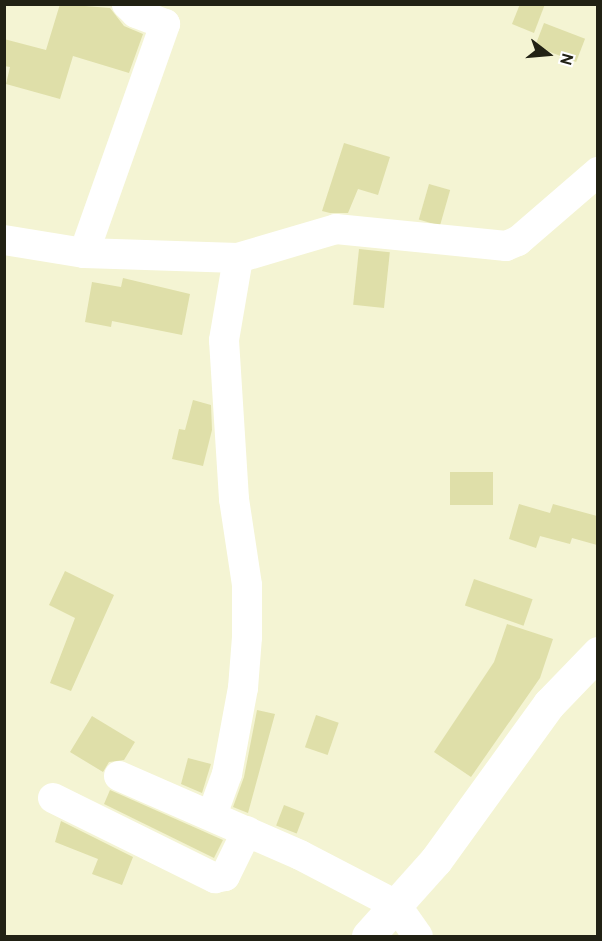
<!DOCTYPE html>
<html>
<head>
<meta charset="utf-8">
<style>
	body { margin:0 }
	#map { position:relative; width:602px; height:941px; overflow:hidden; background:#f4f4d3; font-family:Overpass,sans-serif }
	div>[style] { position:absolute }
	.building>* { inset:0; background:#dfdfa9; transform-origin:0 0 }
	.street>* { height:30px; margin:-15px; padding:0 15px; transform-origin:15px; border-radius:15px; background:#fff }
	.secondary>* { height:33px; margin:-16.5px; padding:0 16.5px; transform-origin:16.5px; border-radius:16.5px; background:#fff }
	span { translate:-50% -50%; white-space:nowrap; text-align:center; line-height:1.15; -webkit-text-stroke:4.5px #fff; paint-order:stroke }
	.frame { position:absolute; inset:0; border:6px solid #212114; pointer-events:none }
	.north { position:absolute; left:518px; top:24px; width:60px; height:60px; -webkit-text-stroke:4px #fff; paint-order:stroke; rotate:106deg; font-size:16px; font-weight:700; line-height:24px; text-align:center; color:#212114 }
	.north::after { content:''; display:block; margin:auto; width:21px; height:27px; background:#212114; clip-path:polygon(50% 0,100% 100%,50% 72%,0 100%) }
</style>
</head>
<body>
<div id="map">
	<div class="building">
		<div style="clip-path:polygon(60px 4px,110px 8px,124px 26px,143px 34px,129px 73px,73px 56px,60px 99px,6px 84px,10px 67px,4px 66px,4px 39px,46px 50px)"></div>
		<div style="clip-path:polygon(520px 4px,545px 4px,534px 33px,512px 24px)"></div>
		<div style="left:544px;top:23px;width:44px;height:25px;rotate:21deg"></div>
		<div style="clip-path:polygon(344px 143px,390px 157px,378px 195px,358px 189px,348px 213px,330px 213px,322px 211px)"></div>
		<div style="left:429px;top:184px;width:22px;height:37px;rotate:16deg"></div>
		<div style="left:359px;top:249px;width:31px;height:56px;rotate:6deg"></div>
		<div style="clip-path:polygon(123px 278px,190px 294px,182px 335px,112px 321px,111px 327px,85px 322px,92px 282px,121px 287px)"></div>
		<div style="clip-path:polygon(193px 400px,211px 405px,212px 430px,203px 466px,172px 459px,179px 429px,185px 430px)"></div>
		<div style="left:450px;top:472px;width:43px;height:33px"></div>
		<div style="clip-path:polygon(519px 504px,550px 513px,553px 504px,597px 516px,597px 545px,572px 538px,570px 544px,540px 536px,536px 548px,509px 539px)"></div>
		<div style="clip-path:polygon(65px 571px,114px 595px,71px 691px,50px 683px,75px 618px,49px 605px)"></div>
		<div style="left:474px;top:579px;width:62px;height:28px;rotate:19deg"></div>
		<div style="clip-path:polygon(507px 624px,553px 639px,540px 678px,471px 777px,434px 752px,494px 662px)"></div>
		<div style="clip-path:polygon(257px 710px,275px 714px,248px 813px,233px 807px,244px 777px)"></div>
		<div style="left:316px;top:715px;width:24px;height:34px;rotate:19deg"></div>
		<div style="clip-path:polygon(92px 716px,135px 742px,124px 760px,109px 762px,103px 772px,70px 752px)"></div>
		<div style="clip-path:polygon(188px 758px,211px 764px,202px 793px,181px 784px)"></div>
		<div style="clip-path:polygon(110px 790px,223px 840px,214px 858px,104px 804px)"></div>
		<div style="left:284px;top:805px;width:22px;height:22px;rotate:21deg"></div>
		<div style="clip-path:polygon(61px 821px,133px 857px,122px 885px,92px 874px,98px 859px,55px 842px)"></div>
	</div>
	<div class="street">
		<div style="left:4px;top:240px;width:81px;rotate:9.2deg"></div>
		<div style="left:84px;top:253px;width:154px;rotate:1.9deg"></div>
		<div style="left:238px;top:258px;width:102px;rotate:-16.5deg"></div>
		<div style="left:336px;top:229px;width:171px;rotate:5.7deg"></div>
		<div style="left:506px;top:246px;width:13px;rotate:-23deg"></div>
		<div style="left:518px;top:241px;width:106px;rotate:-40.8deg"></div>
		<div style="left:84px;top:253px;width:243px;rotate:-70.5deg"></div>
		<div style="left:165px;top:24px;width:31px;rotate:-159deg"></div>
		<div style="left:136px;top:13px;width:13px;rotate:-135deg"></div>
		<div style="left:119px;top:776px;width:197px;rotate:23.6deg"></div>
		<div style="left:300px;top:855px;width:108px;rotate:27.5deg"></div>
		<div style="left:396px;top:905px;width:38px;rotate:55deg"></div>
		<div style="left:53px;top:798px;width:181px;rotate:26.3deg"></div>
		<div style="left:215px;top:878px;width:10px;rotate:-11deg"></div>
		<div style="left:225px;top:876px;width:50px;rotate:-63.9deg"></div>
		<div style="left:212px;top:815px;width:44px;rotate:-69.9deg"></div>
		<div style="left:227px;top:774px;width:87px;rotate:-79.5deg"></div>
		<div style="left:243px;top:688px;width:51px;rotate:-85.5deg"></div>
		<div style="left:247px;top:637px;width:52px;rotate:-90deg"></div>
		<div style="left:247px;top:585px;width:87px;rotate:-98.6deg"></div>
		<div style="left:234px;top:499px;width:159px;rotate:-93.6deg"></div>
		<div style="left:224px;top:340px;width:83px;rotate:-80.3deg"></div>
	</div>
	<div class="secondary">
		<div style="left:368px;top:936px;width:102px;rotate:-48.2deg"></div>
		<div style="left:436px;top:860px;width:193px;rotate:-54.1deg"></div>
		<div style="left:549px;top:704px;width:71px;rotate:-46.1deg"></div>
	</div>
	<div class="frame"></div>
	<div class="north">N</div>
</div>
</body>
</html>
